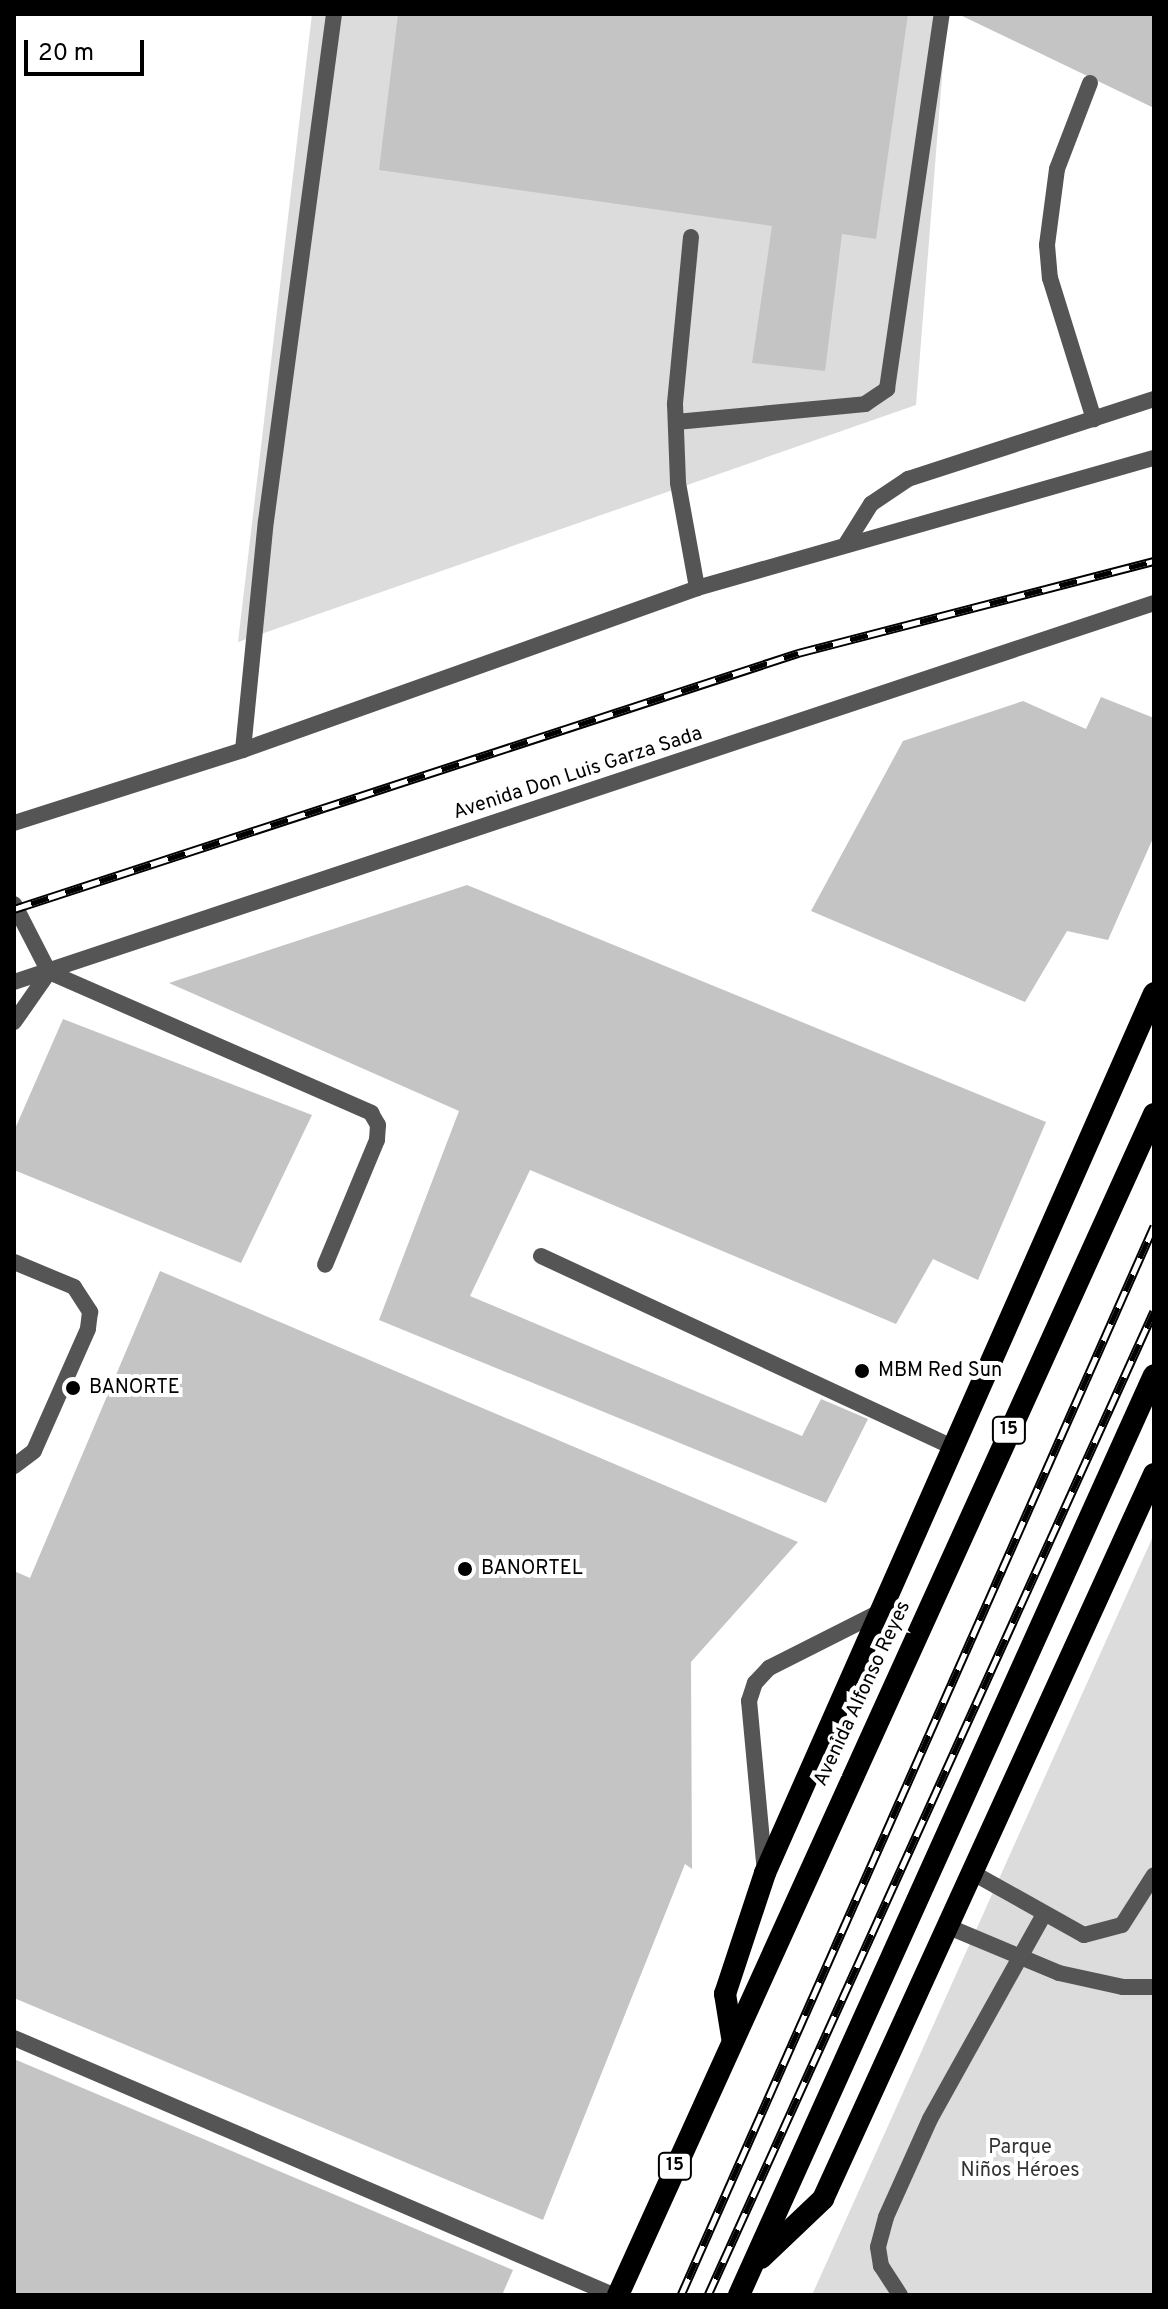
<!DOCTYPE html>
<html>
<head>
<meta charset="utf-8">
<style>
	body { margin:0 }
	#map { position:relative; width:1168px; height:2309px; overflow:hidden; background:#fff; font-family:Overpass,sans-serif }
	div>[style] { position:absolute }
	.green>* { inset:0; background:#dcdcdc }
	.building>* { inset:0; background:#c4c4c4 }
	.service>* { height:16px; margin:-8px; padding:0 8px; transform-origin:8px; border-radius:8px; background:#555 }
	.tertiary>* { height:16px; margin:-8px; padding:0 8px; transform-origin:8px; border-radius:8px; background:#555 }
	.trunk>* { height:22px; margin:-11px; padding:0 11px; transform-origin:11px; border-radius:11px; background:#000 }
	.rail>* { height:9px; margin-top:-4.5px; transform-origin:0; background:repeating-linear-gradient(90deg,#fff 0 18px,#000 0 36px); box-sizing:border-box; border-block:2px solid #000 }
	.dots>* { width:22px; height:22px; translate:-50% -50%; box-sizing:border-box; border:4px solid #fff; border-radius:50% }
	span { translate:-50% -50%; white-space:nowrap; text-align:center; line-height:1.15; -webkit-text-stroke:8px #fff; paint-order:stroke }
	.shield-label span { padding:2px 6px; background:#fff; border:2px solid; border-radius:6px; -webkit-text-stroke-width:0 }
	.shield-label { font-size:18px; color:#000; font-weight:700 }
	.street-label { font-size:20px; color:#000 }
	.poi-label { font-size:20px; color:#000 }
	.left { translate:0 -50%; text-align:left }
	.park-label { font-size:20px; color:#333 }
	.frame { position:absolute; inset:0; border:16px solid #000; pointer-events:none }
	.scale { position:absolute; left:24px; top:40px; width:120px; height:36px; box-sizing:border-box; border:4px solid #000; border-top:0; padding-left:10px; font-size:24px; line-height:28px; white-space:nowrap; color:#000; -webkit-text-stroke:6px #fff; paint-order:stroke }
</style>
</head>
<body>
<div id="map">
	<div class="green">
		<div style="clip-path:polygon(312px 14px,947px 14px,916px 405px,238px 642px)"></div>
		<div style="clip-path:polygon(1154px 1534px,1154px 2295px,812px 2295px)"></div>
	</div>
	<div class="building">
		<div style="clip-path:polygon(398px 14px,908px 14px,876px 239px,842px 234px,825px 371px,752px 363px,772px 226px,379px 170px)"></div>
		<div style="clip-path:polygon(958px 14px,1154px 14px,1154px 108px)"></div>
		<div style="clip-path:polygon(1101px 697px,1154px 718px,1154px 836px,1108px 940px,1067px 931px,1025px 1002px,811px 911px,903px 741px,1023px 701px,1086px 729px)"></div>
		<div style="clip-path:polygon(467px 885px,1046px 1122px,978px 1280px,933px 1259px,896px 1324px,530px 1170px,470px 1296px,802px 1436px,821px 1399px,868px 1419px,826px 1503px,379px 1320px,459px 1111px,169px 983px)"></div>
		<div style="clip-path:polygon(63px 1019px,312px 1115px,241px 1263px,14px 1170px,14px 1131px)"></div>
		<div style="clip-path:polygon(160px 1271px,798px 1542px,691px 1662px,692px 1869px,685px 1864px,543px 2220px,14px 1998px,14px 1571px,30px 1578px)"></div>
		<div style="clip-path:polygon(14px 2059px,513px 2270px,502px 2295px,14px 2295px)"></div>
	</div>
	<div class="service">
		<div style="left:1090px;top:83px;width:92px;rotate:111deg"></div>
		<div style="left:1057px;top:169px;width:77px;rotate:97.5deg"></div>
		<div style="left:1047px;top:245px;width:33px;rotate:85deg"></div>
		<div style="left:1050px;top:278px;width:148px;rotate:72.7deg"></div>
		<div style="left:691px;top:237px;width:168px;rotate:95.5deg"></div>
		<div style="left:675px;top:404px;width:79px;rotate:87.8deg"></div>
		<div style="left:678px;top:483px;width:107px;rotate:79.7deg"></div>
		<div style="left:676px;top:422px;width:190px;rotate:-5.4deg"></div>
		<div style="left:865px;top:404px;width:27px;rotate:-34deg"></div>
		<div style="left:887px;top:389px;width:379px;rotate:-81.7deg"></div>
		<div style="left:243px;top:750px;width:230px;rotate:-84.3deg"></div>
		<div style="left:266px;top:521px;width:512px;rotate:-82.36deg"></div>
		<div style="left:14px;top:1022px;width:61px;rotate:-55deg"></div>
		<div style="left:49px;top:972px;width:352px;rotate:23.6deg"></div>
		<div style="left:371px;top:1113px;width:14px;rotate:60deg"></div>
		<div style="left:378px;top:1125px;width:15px;rotate:94deg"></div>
		<div style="left:377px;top:1140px;width:135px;rotate:112.6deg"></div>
		<div style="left:541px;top:1256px;width:453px;rotate:24.9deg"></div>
		<div style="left:14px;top:1262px;width:65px;rotate:22.6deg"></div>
		<div style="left:74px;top:1287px;width:30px;rotate:57deg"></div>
		<div style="left:90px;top:1312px;width:17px;rotate:97deg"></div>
		<div style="left:88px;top:1329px;width:133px;rotate:113.9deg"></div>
		<div style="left:34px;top:1451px;width:25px;rotate:143deg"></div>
		<div style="left:765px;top:1873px;width:173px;rotate:-95.3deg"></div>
		<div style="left:749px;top:1701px;width:19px;rotate:-72deg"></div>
		<div style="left:755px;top:1683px;width:21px;rotate:-47deg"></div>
		<div style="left:769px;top:1668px;width:122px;rotate:-26.8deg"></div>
		<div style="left:973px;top:1873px;width:127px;rotate:29.2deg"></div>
		<div style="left:1084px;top:1935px;width:39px;rotate:-15deg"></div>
		<div style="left:1122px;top:1925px;width:59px;rotate:-57.4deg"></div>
		<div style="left:949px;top:1927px;width:119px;rotate:22.7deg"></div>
		<div style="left:1059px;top:1973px;width:66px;rotate:12.3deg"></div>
		<div style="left:1123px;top:1987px;width:31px"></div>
		<div style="left:14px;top:2038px;width:652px;rotate:23.22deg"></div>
		<div style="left:900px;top:2295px;width:35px;rotate:-123deg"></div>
		<div style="left:881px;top:2266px;width:19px;rotate:-99deg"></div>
		<div style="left:878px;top:2247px;width:31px;rotate:-75deg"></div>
		<div style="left:886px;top:2217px;width:107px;rotate:-65.8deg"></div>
		<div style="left:930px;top:2119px;width:232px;rotate:-60.9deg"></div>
	</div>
	<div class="tertiary">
		<div style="left:846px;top:544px;width:47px;rotate:-58deg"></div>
		<div style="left:871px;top:504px;width:45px;rotate:-34deg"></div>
		<div style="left:908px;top:479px;width:259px;rotate:-18deg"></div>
		<div style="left:14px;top:823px;width:240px;rotate:-17.7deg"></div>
		<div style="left:243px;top:750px;width:482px;rotate:-19.6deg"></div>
		<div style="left:697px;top:588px;width:475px;rotate:-15.9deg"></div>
		<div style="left:14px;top:904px;width:76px;rotate:62.8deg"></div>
		<div style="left:14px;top:982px;width:1201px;rotate:-18.39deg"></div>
	</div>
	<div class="trunk">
		<div style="left:732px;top:2037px;width:44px;rotate:-99.2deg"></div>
		<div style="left:725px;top:1994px;width:127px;rotate:-71.7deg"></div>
		<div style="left:765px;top:1873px;width:962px;rotate:-66.15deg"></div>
		<div style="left:761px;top:2258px;width:86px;rotate:-43.6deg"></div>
		<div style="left:823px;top:2199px;width:797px;rotate:-65.46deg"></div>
		<div style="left:618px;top:2295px;width:1297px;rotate:-65.59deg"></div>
		<div style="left:739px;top:2295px;width:1009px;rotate:-65.72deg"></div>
	</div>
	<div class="rail">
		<div style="left:14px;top:909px;width:825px;rotate:-18.08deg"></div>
		<div style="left:798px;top:653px;width:368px;rotate:-14.5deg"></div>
		<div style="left:681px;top:2295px;width:1169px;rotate:-66.13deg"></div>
		<div style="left:708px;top:2295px;width:1080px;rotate:-65.62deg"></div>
	</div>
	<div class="dots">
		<div style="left:862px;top:1371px;background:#000"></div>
		<div style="left:73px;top:1388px;background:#000"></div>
		<div style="left:465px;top:1569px;background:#000"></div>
	</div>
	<div class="shield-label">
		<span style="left:1009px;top:1430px">15</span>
		<span style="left:675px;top:2166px">15</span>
	</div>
	<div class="street-label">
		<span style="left:578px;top:774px;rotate:-18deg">Avenida Don Luis Garza Sada</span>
		<span style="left:863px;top:1694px;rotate:-65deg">Avenida Alfonso Reyes</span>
	</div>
	<div class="poi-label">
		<span class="left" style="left:878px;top:1371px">MBM Red Sun</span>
		<span class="left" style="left:89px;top:1388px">BANORTE</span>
		<span class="left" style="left:481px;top:1569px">BANORTEL</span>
	</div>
	<div class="park-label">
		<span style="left:1020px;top:2160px">Parque<br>Niños Héroes</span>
	</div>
	<div class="frame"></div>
	<div class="scale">20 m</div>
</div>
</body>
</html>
